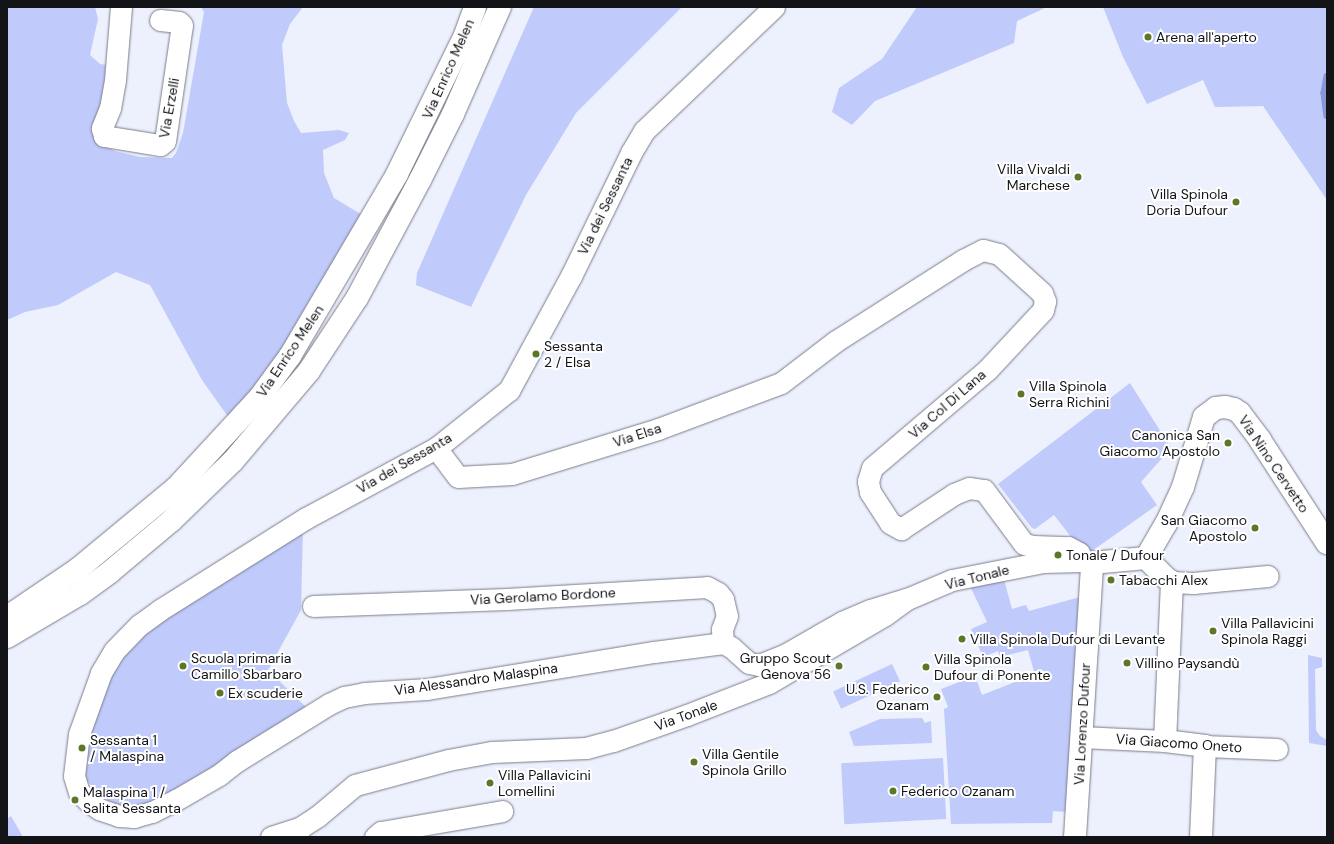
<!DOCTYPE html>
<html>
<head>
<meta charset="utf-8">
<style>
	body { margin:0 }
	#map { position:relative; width:1334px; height:844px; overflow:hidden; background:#edf0fd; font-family:"DM Sans",sans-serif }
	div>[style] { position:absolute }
	.green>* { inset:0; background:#c0cafb; transform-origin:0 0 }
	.stream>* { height:5.5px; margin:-2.75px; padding:0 2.75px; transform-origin:2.75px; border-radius:2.75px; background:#8a96d5 }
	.roads { filter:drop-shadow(0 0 1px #7a7d88) drop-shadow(0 0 1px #7a7d88) }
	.street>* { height:21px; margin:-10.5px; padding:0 10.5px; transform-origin:10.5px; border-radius:10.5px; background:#fff }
	.secondary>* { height:22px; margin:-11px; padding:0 11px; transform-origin:11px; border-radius:11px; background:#fff }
	.highway>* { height:22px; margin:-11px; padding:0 11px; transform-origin:11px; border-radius:11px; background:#fff }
	.dots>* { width:11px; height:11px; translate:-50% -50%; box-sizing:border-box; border:2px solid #fff; border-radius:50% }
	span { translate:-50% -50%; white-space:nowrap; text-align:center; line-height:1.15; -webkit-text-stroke:4px #fff; paint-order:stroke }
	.poi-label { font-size:14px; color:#131418 }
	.left { translate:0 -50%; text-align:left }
	.right { translate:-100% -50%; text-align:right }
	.street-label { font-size:14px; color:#131418 }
	.frame { position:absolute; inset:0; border:8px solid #131418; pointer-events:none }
</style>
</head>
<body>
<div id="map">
	<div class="green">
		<div style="clip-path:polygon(7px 7px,95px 7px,98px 19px,90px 55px,100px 64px,107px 65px,106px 84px,93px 132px,95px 140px,115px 151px,140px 157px,172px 158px,176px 153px,183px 133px,204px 12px,201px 7px,303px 7px,290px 24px,282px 45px,287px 103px,294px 121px,301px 133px,339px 130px,349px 133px,345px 140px,323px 150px,324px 173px,334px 198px,369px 219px,272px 374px,231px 421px,202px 380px,150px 285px,116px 272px,58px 305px,25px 312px,7px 320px)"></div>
		<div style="clip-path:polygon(534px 7px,682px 7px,576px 113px,526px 195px,471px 307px,416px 285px,417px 273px)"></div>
		<div style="clip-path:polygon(917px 7px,1047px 7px,1017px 21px,1014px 43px,875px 101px,852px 125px,832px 112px,839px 88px,882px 59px)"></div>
		<div style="clip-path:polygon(1103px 7px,1327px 7px,1327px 200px,1263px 106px,1215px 107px,1203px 80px,1147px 104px,1123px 57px)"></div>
		<div style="clip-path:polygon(1130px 383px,1171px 448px,1141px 482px,1157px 505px,1092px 551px,1082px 551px,1054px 515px,1035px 529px,1032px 528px,998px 484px)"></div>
		<div style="clip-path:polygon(303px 527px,301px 610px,268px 670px,307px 708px,162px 799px,133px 809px,109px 802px,87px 781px,85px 767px,95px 715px,110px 679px,124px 657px,164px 615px)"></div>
		<div style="clip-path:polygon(1003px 576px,1012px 609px,1026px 605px,1029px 611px,1080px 597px,1069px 812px,1053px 811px,1052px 823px,951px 824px,944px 709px,948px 707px,941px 689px,975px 676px,982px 695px,1015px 682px,1014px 679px,1035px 675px,1028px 650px,1008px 655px,1009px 659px,1002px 661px,998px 651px,983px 657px,971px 629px,987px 622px,969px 584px)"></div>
		<div style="clip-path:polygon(1308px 655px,1322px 658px,1322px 667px,1315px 669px,1316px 730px,1320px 736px,1327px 740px,1327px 746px,1309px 743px)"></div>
		<div style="left:892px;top:664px;width:19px;height:65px;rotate:65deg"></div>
		<div style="clip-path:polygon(922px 718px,925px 723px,931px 721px,932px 743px,854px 746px,849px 732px,880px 719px)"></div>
		<div style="left:943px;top:758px;width:61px;height:102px;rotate:87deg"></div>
		<div style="clip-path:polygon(11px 816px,23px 837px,7px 837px,7px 819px)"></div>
	</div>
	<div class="stream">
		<div style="left:1327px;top:76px;width:17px;rotate:100deg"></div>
		<div style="left:1324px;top:93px;width:23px;rotate:83deg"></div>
	</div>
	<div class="roads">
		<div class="street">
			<div style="left:121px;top:7px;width:73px;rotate:94.7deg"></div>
			<div style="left:115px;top:80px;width:28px;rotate:100deg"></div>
			<div style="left:110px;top:108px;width:22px;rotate:112deg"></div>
			<div style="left:102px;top:128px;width:8px;rotate:76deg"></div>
			<div style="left:104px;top:136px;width:57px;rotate:9.1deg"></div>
			<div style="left:160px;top:145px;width:6px;rotate:-39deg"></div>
			<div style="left:165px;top:141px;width:117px;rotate:-81.7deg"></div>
			<div style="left:182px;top:25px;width:4px;rotate:-135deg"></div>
			<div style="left:179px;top:22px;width:19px;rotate:-174deg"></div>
			<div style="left:774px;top:7px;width:180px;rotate:136.4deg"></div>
			<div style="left:644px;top:131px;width:26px;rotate:121deg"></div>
			<div style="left:631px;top:153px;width:137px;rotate:116deg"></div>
			<div style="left:571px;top:276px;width:130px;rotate:118.5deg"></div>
			<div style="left:509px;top:390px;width:93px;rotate:141.5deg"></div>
			<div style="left:436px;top:448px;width:148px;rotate:151.7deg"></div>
			<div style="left:306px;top:518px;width:173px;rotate:147.8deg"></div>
			<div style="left:160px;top:610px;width:26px;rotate:144deg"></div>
			<div style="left:139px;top:625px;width:36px;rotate:134deg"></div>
			<div style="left:114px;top:651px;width:26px;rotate:121deg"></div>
			<div style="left:101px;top:673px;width:65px;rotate:109.8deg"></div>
			<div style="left:79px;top:734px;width:42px;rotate:96.8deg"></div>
			<div style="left:74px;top:776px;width:17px;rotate:73deg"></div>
			<div style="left:79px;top:792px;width:13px;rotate:45deg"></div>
			<div style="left:88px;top:801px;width:14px;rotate:36deg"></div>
			<div style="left:99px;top:809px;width:21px;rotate:19deg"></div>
			<div style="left:119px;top:816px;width:15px;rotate:4deg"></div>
			<div style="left:134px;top:817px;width:19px;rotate:-16deg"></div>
			<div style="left:152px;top:812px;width:27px;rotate:-27deg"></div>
			<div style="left:176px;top:800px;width:50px;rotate:-30.2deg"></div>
			<div style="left:219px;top:775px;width:23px;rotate:-38deg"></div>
			<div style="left:237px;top:761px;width:108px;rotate:-31.8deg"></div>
			<div style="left:329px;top:704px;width:17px;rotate:-25deg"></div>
			<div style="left:344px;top:697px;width:20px;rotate:-11deg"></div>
			<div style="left:364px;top:693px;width:63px;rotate:-3.6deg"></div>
			<div style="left:427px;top:689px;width:230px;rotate:-9.3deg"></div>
			<div style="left:654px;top:652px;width:70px;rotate:-7.4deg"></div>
			<div style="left:723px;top:643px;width:9px;rotate:27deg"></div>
			<div style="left:731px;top:647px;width:24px;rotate:42deg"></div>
			<div style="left:749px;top:663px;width:10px;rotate:11deg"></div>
			<div style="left:759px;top:665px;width:29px;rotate:-22deg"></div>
			<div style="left:786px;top:654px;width:64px;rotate:-29.7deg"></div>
			<div style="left:842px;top:622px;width:30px;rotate:-23deg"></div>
			<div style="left:870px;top:610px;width:39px;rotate:-17deg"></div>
			<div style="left:436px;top:448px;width:36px;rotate:53deg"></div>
			<div style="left:458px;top:477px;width:54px;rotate:-3.2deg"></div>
			<div style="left:512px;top:474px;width:153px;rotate:-17.1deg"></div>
			<div style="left:658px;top:429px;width:131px;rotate:-20.5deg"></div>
			<div style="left:781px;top:383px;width:69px;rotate:-37.4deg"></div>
			<div style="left:836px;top:341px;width:151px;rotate:-32.5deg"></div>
			<div style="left:963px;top:260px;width:22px;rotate:-27deg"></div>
			<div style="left:983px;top:250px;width:16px;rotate:14deg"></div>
			<div style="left:999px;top:254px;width:58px;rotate:42.2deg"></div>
			<div style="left:1042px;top:293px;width:9px;rotate:69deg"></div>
			<div style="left:1045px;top:301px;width:9px;rotate:103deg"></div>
			<div style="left:1043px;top:310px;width:82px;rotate:133deg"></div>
			<div style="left:987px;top:370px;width:151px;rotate:139.6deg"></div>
			<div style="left:872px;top:468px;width:14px;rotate:107deg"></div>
			<div style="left:868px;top:481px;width:11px;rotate:80deg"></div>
			<div style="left:870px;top:492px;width:37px;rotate:57deg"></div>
			<div style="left:890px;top:523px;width:13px;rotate:29deg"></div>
			<div style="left:901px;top:529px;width:64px;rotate:-33.4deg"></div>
			<div style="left:954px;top:494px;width:16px;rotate:-22deg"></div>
			<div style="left:969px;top:488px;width:15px;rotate:8deg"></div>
			<div style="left:984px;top:490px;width:67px;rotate:53.5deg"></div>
			<div style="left:1024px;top:544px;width:9px;rotate:13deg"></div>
			<div style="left:1033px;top:546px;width:35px;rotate:2deg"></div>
			<div style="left:1068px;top:547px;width:13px;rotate:29deg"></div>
			<div style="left:1079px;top:553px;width:7px;rotate:74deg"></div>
			<div style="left:1172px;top:582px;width:21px;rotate:3deg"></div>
			<div style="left:1193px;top:583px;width:75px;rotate:-5.3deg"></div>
			<div style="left:313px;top:606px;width:194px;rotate:-2.1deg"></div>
			<div style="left:507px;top:599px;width:200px;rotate:-3.4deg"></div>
			<div style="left:707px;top:587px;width:13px;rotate:29deg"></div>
			<div style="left:718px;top:593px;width:8px;rotate:50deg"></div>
			<div style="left:723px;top:599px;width:17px;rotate:77deg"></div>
			<div style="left:727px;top:616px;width:14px;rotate:111deg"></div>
			<div style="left:722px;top:629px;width:14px;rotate:86deg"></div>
			<div style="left:1081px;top:737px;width:84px;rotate:2.7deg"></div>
			<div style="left:1205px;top:746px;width:72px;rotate:2.4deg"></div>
			<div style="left:271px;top:837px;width:32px;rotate:-18deg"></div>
			<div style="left:301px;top:827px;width:20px;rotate:-33deg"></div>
			<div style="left:318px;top:816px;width:48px;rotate:-40deg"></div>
			<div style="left:355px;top:785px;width:96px;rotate:-15deg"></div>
			<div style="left:448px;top:760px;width:45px;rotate:-10.3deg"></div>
			<div style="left:492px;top:752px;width:94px;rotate:-2.4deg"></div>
			<div style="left:586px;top:748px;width:28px;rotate:-15deg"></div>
			<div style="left:613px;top:741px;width:78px;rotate:-19.4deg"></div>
			<div style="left:687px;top:715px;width:88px;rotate:-21.3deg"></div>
			<div style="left:769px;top:683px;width:134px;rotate:-30.4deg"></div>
			<div style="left:885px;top:615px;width:27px;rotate:-36deg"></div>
			<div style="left:907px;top:599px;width:49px;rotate:-22.9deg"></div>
			<div style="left:952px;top:580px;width:93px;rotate:-11.2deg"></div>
			<div style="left:1043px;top:562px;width:40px;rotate:-1.4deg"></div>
			<div style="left:375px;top:837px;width:8px;rotate:-40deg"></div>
			<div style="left:381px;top:832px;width:123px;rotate:-9.8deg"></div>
		</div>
		<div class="secondary">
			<div style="left:1146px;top:558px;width:39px;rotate:-60deg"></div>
			<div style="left:1166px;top:524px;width:41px;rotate:-65.3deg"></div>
			<div style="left:1183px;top:487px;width:73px;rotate:-73.3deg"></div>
			<div style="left:1204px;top:417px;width:15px;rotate:-37deg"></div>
			<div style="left:1216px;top:408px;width:9px;rotate:-6deg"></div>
			<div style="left:1225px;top:407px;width:9px;rotate:13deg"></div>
			<div style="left:1234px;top:409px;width:7px;rotate:34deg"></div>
			<div style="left:1240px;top:413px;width:34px;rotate:53deg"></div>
			<div style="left:1260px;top:440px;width:123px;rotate:57deg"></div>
			<div style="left:1146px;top:558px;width:28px;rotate:45deg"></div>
			<div style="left:1166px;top:578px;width:7px;rotate:34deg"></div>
			<div style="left:1172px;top:582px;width:159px;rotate:92.5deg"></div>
			<div style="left:1165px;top:741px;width:40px;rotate:7.1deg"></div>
			<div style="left:1205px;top:746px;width:91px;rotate:92.5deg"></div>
			<div style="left:1075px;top:837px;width:275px;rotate:-86.4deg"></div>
			<div style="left:1092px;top:563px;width:54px;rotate:-5.3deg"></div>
		</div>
		<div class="highway">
			<div style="left:7px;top:617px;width:86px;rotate:-34.1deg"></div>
			<div style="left:78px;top:569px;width:127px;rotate:-39.6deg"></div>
			<div style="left:176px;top:488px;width:124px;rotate:-47.3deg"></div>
			<div style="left:260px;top:397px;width:51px;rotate:-53.8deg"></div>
			<div style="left:290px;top:356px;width:211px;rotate:-59.5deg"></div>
			<div style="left:397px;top:174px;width:155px;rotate:-63.9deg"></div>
			<div style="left:465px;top:35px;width:30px;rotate:-70deg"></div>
			<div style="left:7px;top:637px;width:85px;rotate:-30.5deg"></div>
			<div style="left:80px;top:594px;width:37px;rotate:-36deg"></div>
			<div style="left:110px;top:572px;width:80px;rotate:-39.9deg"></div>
			<div style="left:171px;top:521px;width:86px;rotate:-44.1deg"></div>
			<div style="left:233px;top:461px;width:118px;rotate:-49.8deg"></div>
			<div style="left:309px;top:371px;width:87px;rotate:-56.7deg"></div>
			<div style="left:357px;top:298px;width:134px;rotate:-61.9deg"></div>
			<div style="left:420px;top:180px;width:74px;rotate:-63.4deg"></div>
			<div style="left:453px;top:114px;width:117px;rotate:-66.3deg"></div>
		</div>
	</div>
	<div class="dots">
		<div style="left:1148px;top:37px;background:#5d7729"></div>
		<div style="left:1078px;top:177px;background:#5d7729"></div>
		<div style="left:1236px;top:202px;background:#5d7729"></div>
		<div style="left:536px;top:354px;background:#5d7729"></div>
		<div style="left:1021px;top:394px;background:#5d7729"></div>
		<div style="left:1228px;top:443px;background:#5d7729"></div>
		<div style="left:1255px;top:528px;background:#5d7729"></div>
		<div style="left:1058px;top:555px;background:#5d7729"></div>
		<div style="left:1111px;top:580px;background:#5d7729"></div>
		<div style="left:1213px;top:631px;background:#5d7729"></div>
		<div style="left:962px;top:639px;background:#5d7729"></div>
		<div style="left:1127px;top:663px;background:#5d7729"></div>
		<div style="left:183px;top:666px;background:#5d7729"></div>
		<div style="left:839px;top:666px;background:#5d7729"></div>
		<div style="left:926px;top:667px;background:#5d7729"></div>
		<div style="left:220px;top:693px;background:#5d7729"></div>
		<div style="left:937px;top:697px;background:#5d7729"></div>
		<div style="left:82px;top:748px;background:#5d7729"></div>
		<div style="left:694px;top:762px;background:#5d7729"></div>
		<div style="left:490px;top:783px;background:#5d7729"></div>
		<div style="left:893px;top:791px;background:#5d7729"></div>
		<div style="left:75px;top:800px;background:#5d7729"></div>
	</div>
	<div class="poi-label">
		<span class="left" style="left:1156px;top:37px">Arena all'aperto</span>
		<span class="right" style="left:1070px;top:177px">Villa Vivaldi<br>Marchese</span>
		<span class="right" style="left:1228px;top:202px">Villa Spinola<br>Doria Dufour</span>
		<span class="left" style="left:544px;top:354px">Sessanta<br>2 / Elsa</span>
		<span class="left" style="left:1029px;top:394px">Villa Spinola<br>Serra Richini</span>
		<span class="right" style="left:1220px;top:443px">Canonica San<br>Giacomo Apostolo</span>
		<span class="right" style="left:1247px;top:528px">San Giacomo<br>Apostolo</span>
		<span class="left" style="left:1066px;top:555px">Tonale / Dufour</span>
		<span class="left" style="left:1119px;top:580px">Tabacchi Alex</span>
		<span class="left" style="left:1221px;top:631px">Villa Pallavicini<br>Spinola Raggi</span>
		<span class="left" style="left:970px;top:639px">Villa Spinola Dufour di Levante</span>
		<span class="left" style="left:191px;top:666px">Scuola primaria<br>Camillo Sbarbaro</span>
		<span class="right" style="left:831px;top:666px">Gruppo Scout<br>Genova 56</span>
		<span class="left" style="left:934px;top:667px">Villa Spinola<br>Dufour di Ponente</span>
		<span class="left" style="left:1135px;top:663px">Villino Paysandù</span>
		<span class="right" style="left:929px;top:697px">U.S. Federico<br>Ozanam</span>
		<span class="left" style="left:228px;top:693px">Ex scuderie</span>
		<span class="left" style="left:90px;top:748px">Sessanta 1<br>/ Malaspina</span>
		<span class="left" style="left:702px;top:762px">Villa Gentile<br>Spinola Grillo</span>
		<span class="left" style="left:498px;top:783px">Villa Pallavicini<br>Lomellini</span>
		<span class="left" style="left:901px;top:791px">Federico Ozanam</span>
		<span class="left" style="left:83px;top:800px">Malaspina 1 /<br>Salita Sessanta</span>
	</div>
	<div class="street-label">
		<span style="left:448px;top:69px;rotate:-66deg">Via Enrico Melen</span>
		<span style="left:169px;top:108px;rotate:-80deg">Via Erzelli</span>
		<span style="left:605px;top:206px;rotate:-64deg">Via dei Sessanta</span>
		<span style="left:290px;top:351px;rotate:-56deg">Via Enrico Melen</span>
		<span style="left:947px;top:404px;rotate:-41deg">Via Col Di Lana</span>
		<span style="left:637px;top:435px;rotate:-18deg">Via Elsa</span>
		<span style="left:404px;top:463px;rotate:-30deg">Via dei Sessanta</span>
		<span style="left:1274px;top:464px;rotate:56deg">Via Nino Cervetto</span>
		<span style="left:977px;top:577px;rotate:-14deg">Via Tonale</span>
		<span style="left:543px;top:596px;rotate:-3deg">Via Gerolamo Bordone</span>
		<span style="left:476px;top:679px;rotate:-8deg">Via Alessandro Malaspina</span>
		<span style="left:686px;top:715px;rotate:-20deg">Via Tonale</span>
		<span style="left:1082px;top:724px;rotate:-87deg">Via Lorenzo Dufour</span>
		<span style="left:1179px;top:743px;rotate:4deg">Via Giacomo Oneto</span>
	</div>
	<div class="frame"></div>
</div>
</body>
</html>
